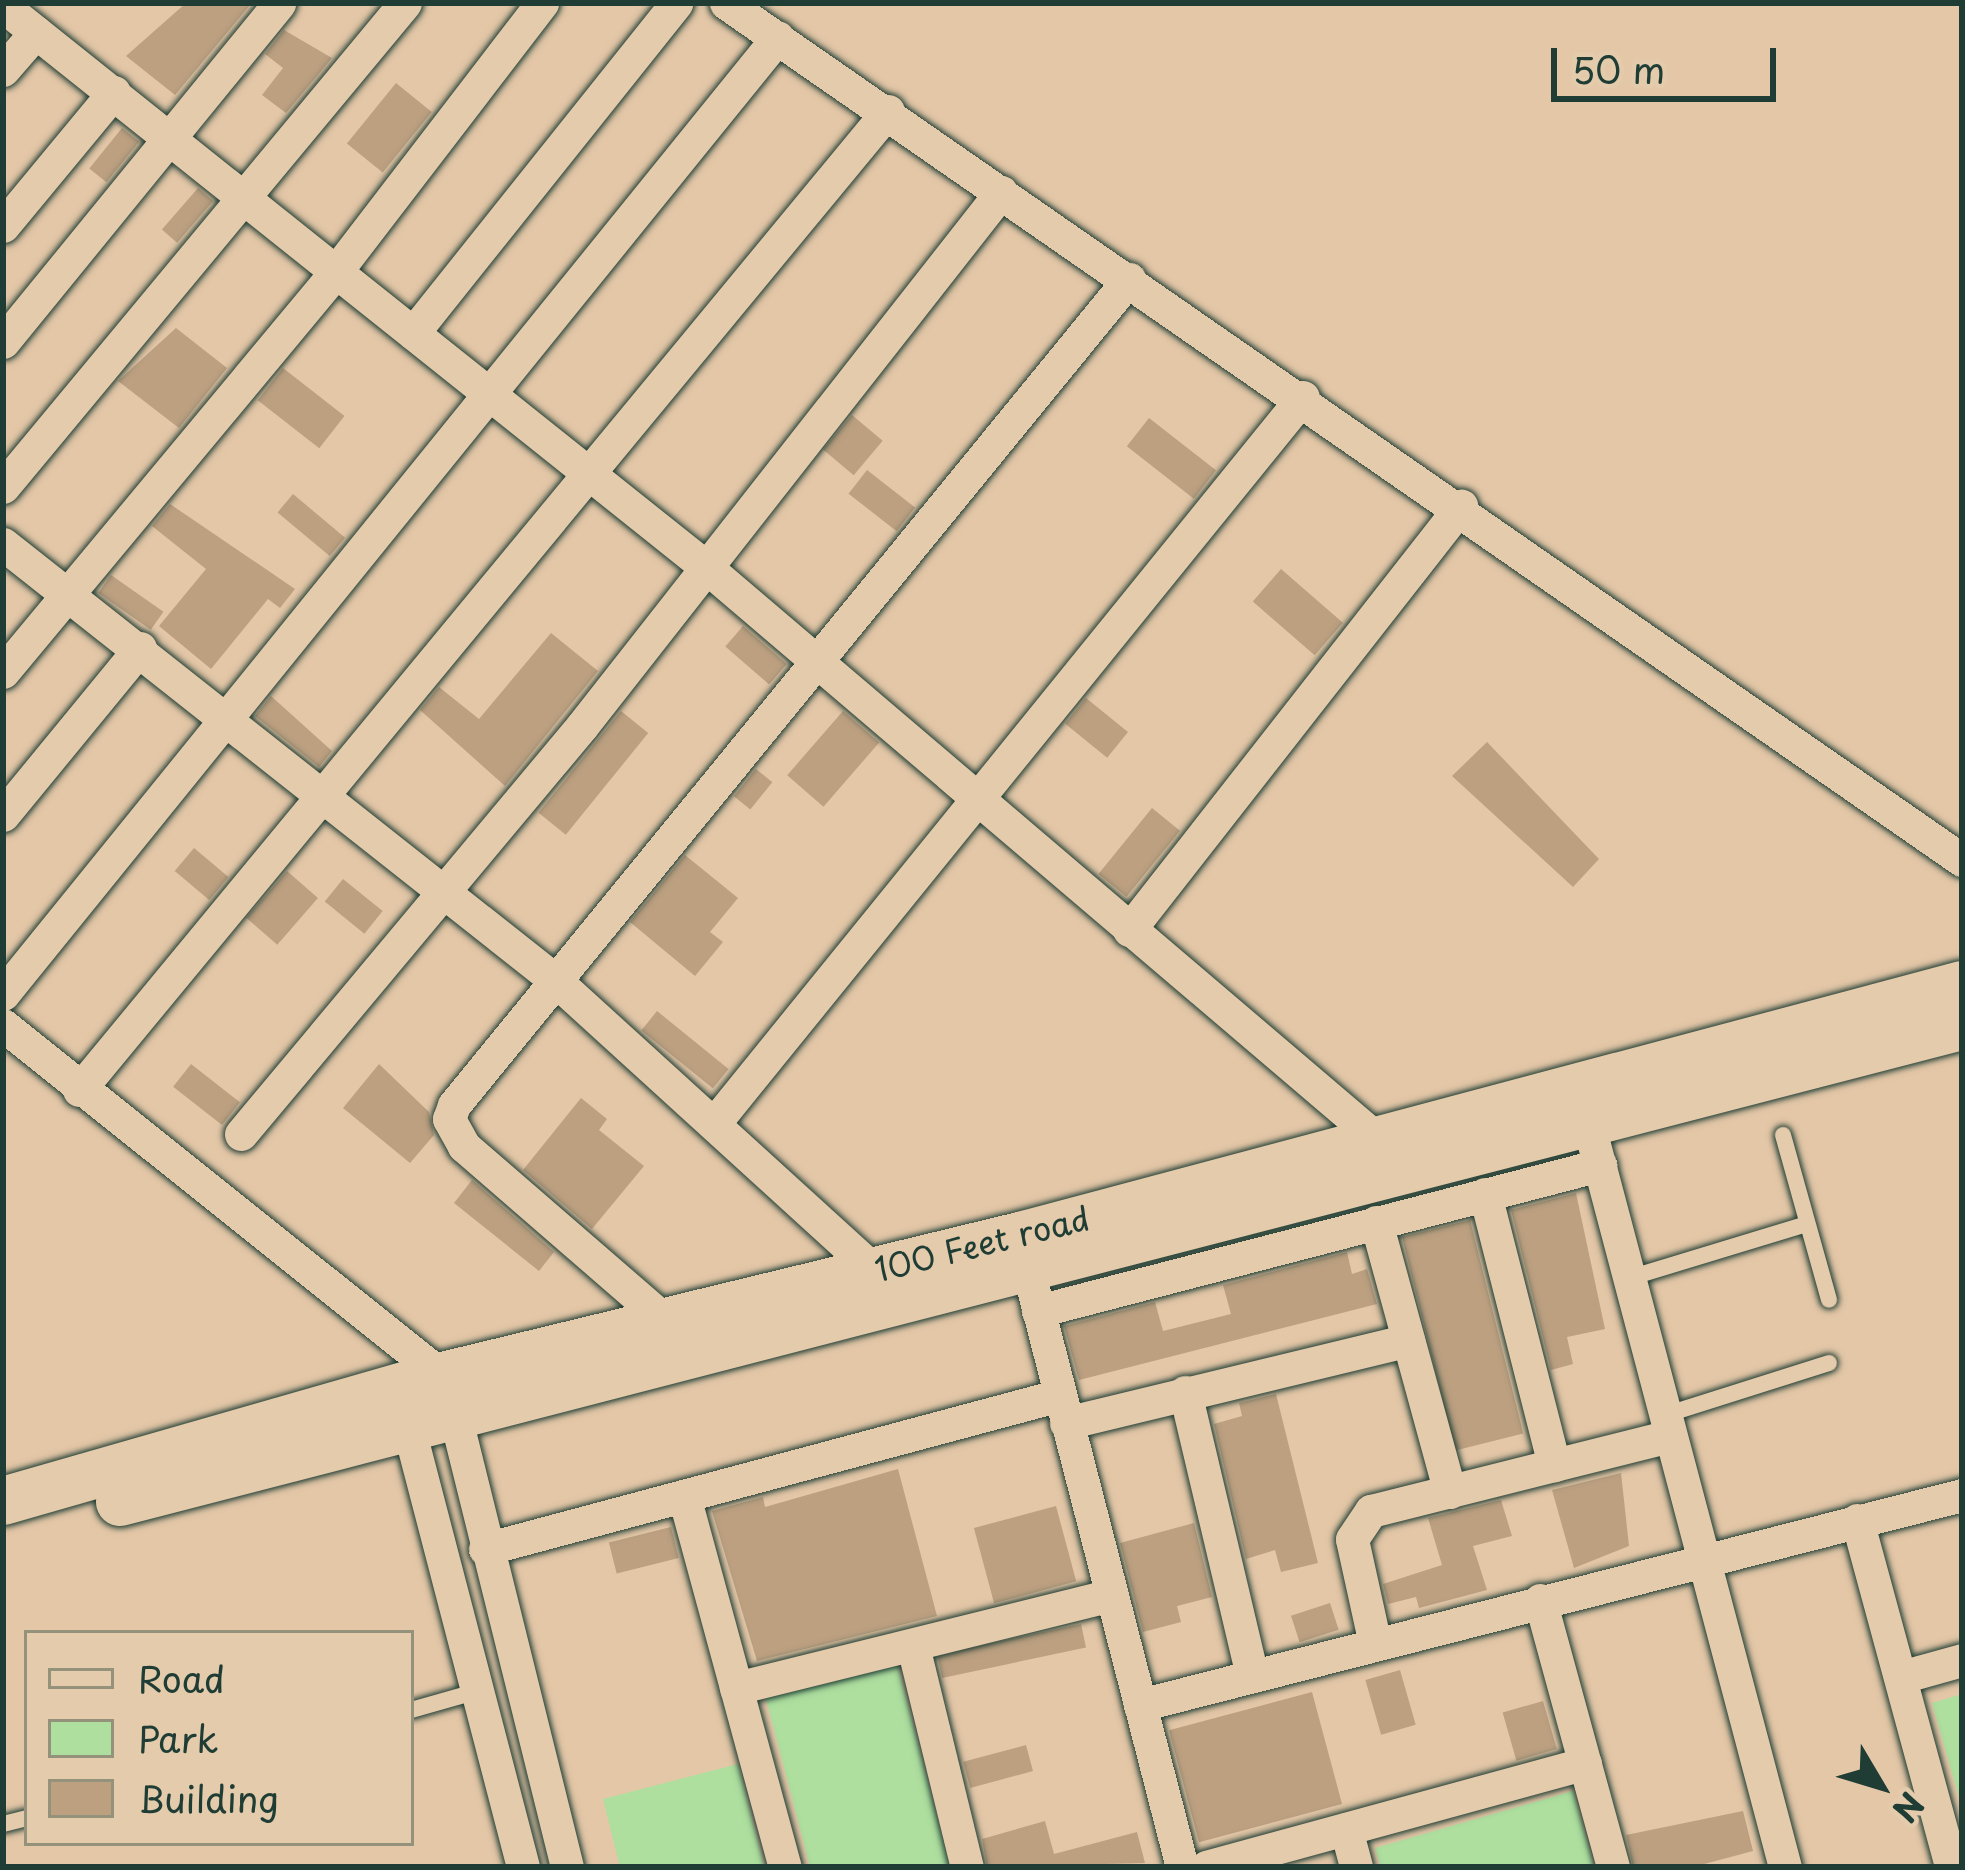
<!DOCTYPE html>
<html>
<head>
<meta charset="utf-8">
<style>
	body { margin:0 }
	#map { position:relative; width:1965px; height:1870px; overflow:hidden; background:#e4c7a7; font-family:"Playpen Sans",sans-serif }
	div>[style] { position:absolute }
	.green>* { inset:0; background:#aedf9f }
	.building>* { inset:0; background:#bca080; transform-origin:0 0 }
	.roads { filter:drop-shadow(0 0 3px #1f3d34) drop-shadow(0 0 3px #1f3d34) }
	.lane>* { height:16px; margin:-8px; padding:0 8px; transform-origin:8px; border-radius:8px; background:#e4cbac }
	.street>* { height:33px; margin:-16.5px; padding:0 16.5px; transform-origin:16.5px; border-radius:16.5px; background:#e4cbac }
	.secondary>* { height:48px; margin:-24px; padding:0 24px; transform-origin:24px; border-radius:24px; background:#e4cbac }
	span { translate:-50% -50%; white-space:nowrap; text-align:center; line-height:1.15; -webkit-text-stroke:9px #e4cbac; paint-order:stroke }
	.street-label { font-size:33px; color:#1f3d34 }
	.frame { position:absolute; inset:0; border:6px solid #1f3d34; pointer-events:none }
	.legend { position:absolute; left:24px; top:1630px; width:390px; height:216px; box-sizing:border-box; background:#e4cbac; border:3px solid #95927c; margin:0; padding:15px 21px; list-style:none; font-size:36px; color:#1f3d34 }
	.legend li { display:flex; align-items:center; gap:24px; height:60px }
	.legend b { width:60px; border:3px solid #95927c }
	.north { position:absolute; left:1821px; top:1726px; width:120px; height:120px; -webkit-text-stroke:9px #e4cbac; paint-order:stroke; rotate:128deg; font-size:33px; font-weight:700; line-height:48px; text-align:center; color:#1f3d34 }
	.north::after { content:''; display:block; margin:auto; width:42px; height:54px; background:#1f3d34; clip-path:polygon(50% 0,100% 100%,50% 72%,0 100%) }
	.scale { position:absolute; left:1551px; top:48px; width:225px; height:54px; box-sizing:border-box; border:6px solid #1f3d34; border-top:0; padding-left:15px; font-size:36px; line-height:42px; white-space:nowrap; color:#1f3d34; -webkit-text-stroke:9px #e4cbac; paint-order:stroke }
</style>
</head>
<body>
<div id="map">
	<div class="green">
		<div style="clip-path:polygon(896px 1660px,950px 1867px,810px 1867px,765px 1695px)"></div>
		<div style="clip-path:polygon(1962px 1694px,1962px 1808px,1932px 1703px)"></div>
		<div style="clip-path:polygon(738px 1764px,764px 1867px,620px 1867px,603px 1799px)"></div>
		<div style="clip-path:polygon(1573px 1791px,1594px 1867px,1381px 1867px,1375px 1848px)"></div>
	</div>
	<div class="building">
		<div style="clip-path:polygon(186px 3px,250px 5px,175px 95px,126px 56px)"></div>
		<div style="clip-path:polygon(284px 30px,332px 58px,286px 113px,262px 95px,283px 68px,265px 54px)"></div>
		<div style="left:396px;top:83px;width:46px;height:78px;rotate:39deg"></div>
		<div style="left:122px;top:128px;width:22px;height:52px;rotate:39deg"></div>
		<div style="left:198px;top:188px;width:20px;height:55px;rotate:41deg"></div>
		<div style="clip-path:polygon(176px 328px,227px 368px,179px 428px,118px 381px)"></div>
		<div style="left:283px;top:368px;width:78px;height:41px;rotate:38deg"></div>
		<div style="left:852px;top:415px;width:40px;height:45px;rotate:40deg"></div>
		<div style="left:1149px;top:418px;width:85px;height:36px;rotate:38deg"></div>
		<div style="left:867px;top:470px;width:61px;height:30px;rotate:38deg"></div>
		<div style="left:293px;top:494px;width:68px;height:24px;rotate:40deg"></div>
		<div style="clip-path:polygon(170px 504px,295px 589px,280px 608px,268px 599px,211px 669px,159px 626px,206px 569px,152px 526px)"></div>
		<div style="left:1281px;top:569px;width:82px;height:43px;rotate:41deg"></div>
		<div style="left:111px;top:575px;width:64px;height:22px;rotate:35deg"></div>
		<div style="left:743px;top:626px;width:58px;height:27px;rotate:41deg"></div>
		<div style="clip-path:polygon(551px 633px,598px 671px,505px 786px,420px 710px,439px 687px,479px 719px)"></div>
		<div style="clip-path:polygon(271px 696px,332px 751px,319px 767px,255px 716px)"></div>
		<div style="left:1086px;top:698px;width:54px;height:33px;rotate:39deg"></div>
		<div style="left:621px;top:711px;width:35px;height:131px;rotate:39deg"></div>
		<div style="left:843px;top:711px;width:48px;height:85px;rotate:41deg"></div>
		<div style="clip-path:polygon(1487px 742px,1599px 859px,1573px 887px,1452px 776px)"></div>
		<div style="left:756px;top:769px;width:21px;height:35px;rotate:39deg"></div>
		<div style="left:1152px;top:808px;width:36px;height:85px;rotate:39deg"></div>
		<div style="left:194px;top:848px;width:45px;height:30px;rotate:40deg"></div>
		<div style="clip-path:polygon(685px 855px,738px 898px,710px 932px,723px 942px,695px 976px,630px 922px)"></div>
		<div style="left:287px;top:871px;width:41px;height:62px;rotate:41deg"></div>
		<div style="left:343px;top:879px;width:51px;height:29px;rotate:39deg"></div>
		<div style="left:657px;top:1011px;width:92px;height:25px;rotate:39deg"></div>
		<div style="left:191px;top:1064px;width:62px;height:29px;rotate:38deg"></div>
		<div style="clip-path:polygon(379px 1064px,429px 1112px,434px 1135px,410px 1163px,343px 1108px)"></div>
		<div style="clip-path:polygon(581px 1098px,607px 1119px,599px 1130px,644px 1166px,592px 1229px,523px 1170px)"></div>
		<div style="clip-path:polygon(472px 1180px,554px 1252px,539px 1271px,454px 1203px)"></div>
		<div style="clip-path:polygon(1576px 1193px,1605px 1329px,1567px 1337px,1573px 1364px,1551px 1370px,1511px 1210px)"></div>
		<div style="left:1470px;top:1220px;width:220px;height:70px;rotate:76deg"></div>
		<div style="clip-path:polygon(1347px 1252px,1352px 1274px,1367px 1269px,1377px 1304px,1079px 1380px,1064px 1326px,1155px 1302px,1163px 1331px,1231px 1314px,1223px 1285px)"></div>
		<div style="clip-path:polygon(1276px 1394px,1318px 1563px,1281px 1572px,1275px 1550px,1246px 1559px,1214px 1424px,1242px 1416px,1239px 1403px)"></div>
		<div style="clip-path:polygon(898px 1469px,937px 1616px,757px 1661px,712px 1511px,763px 1497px,765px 1507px)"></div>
		<div style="clip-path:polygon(1621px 1473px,1629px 1546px,1574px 1568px,1552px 1490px)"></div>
		<div style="clip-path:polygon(1501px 1500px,1512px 1536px,1473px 1546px,1487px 1590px,1419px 1608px,1416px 1597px,1388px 1604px,1383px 1584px,1442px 1565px,1428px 1518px)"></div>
		<div style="left:1056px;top:1506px;width:78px;height:85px;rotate:75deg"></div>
		<div style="clip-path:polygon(1194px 1523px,1212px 1597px,1177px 1606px,1181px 1622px,1143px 1632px,1120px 1543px)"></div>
		<div style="left:671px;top:1527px;width:32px;height:64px;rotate:76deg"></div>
		<div style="left:1330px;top:1603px;width:28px;height:41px;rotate:72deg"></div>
		<div style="left:1081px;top:1624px;width:24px;height:147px;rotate:78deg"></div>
		<div style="left:1400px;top:1670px;width:57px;height:36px;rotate:74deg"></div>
		<div style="left:1312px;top:1692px;width:116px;height:148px;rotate:75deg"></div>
		<div style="left:1543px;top:1701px;width:50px;height:42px;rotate:74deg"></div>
		<div style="left:1026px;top:1745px;width:27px;height:65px;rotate:75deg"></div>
		<div style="clip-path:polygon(1743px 1811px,1753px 1851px,1693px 1867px,1633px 1867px,1626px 1835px)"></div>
		<div style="clip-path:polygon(1045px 1821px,1054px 1854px,1137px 1832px,1145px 1863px,987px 1867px,982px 1839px)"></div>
	</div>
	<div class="roads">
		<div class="lane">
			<div style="left:1783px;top:1135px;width:171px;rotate:74.4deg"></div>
			<div style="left:1629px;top:1278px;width:186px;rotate:-16.9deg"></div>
			<div style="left:1665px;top:1415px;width:172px;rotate:-17.6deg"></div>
			<div style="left:411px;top:1710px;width:70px;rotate:-15.8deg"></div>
			<div style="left:3px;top:1824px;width:25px;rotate:-14deg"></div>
		</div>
		<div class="street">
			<div style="left:726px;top:3px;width:1504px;rotate:34.74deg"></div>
			<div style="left:3px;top:6px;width:899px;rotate:38.59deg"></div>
			<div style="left:706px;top:567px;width:880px;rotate:40.44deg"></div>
			<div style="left:3px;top:70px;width:50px;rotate:-49deg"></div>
			<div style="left:3px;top:226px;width:174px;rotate:-50.4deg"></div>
			<div style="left:413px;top:333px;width:422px;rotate:-51.4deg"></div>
			<div style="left:3px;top:342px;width:437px;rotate:-50.8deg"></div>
			<div style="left:3px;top:487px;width:629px;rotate:-50.29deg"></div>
			<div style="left:3px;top:544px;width:703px;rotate:38.3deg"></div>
			<div style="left:555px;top:980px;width:431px;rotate:42.3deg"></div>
			<div style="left:3px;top:672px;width:518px;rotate:-50.25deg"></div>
			<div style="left:334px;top:274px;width:342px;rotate:-52.5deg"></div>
			<div style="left:3px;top:815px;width:216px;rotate:-50.6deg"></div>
			<div style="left:1129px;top:930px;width:539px;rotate:-51.94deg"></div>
			<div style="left:3px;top:994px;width:1231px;rotate:-51deg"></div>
			<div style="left:3px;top:1025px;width:567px;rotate:38.63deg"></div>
			<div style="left:446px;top:1379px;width:503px;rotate:76.07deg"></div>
			<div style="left:79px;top:1090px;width:1270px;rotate:-50.43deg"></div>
			<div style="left:716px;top:1121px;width:932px;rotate:-50.97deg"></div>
			<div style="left:1588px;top:1122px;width:771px;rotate:75.19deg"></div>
			<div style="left:241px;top:1134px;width:532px;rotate:-50.11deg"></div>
			<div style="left:582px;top:726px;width:679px;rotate:-51.88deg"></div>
			<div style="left:1485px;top:1194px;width:280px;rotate:75.7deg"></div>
			<div style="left:1376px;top:1222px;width:280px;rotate:74.7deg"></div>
			<div style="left:1023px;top:1250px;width:637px;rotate:75.55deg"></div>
			<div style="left:1038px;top:1311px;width:581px;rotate:-14.56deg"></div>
			<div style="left:667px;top:1322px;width:269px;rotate:-139.1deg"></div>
			<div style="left:464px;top:1146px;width:31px;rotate:-119deg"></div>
			<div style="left:449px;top:1119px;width:15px;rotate:-70deg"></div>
			<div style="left:454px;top:1105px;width:1067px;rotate:-50.74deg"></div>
			<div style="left:1185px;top:1392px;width:292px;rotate:76.7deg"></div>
			<div style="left:404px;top:1410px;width:472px;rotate:75.4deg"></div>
			<div style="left:1066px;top:1423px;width:352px;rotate:-13.6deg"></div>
			<div style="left:684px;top:1496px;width:385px;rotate:74.8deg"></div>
			<div style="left:1857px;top:1520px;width:360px;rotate:74.8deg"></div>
			<div style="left:485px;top:1549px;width:595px;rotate:-14.99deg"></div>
			<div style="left:1540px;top:1600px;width:277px;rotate:74.7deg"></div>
			<div style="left:1375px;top:1644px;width:107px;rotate:-102.4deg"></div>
			<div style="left:1352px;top:1539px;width:34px;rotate:-56deg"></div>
			<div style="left:1371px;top:1511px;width:308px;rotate:-14.1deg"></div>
			<div style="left:913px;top:1646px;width:228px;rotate:76.3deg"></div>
			<div style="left:1901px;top:1677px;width:63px;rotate:-15.6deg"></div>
			<div style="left:736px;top:1688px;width:387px;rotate:-13.9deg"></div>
			<div style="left:1140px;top:1705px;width:848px;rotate:-14.33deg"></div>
			<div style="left:1346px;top:1829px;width:39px;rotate:75deg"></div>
			<div style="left:1206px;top:1867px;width:393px;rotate:-15.3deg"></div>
		</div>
		<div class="secondary">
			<div style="left:3px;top:1501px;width:428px;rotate:-16deg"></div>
			<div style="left:414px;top:1383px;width:624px;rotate:-13.64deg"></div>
			<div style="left:1020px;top:1236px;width:975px;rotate:-14.92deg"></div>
			<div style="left:120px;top:1502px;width:1903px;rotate:-14.49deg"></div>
		</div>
	</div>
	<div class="street-label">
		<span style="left:982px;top:1243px;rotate:-14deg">100 Feet road</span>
	</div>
	<div class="frame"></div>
	<ul class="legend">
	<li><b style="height:15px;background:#e4cbac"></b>Road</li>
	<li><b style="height:33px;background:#aedf9f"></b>Park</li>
	<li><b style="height:33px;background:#bca080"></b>Building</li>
	</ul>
	<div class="north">N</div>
	<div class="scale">50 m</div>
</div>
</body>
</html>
